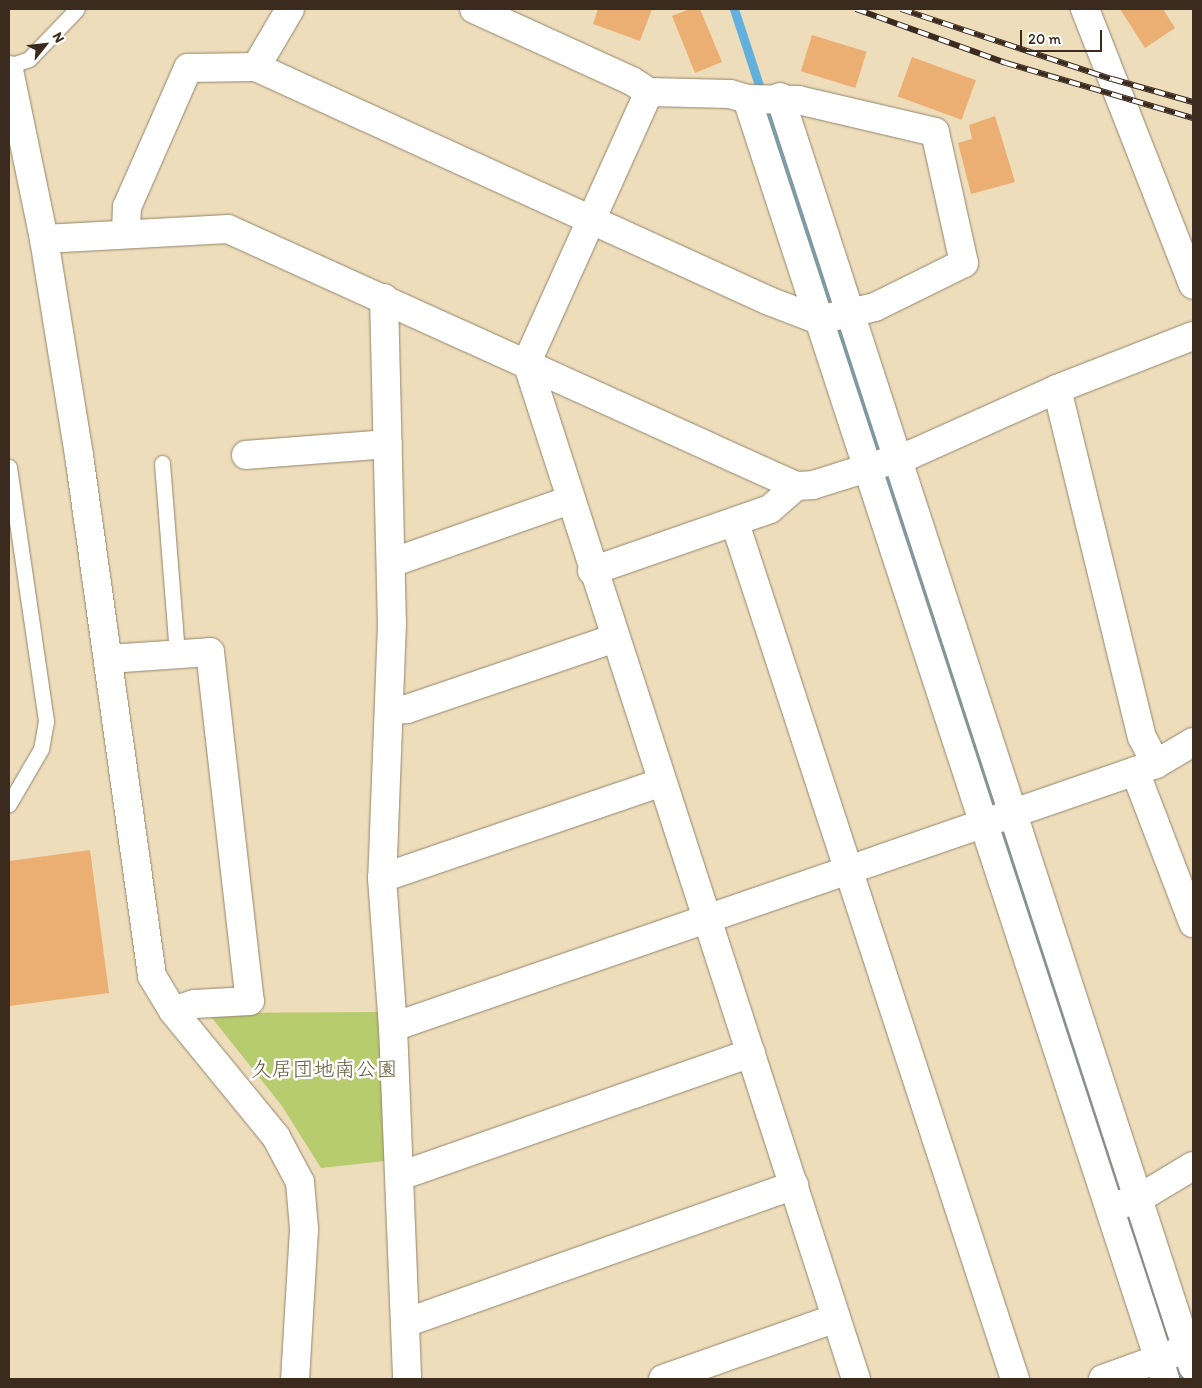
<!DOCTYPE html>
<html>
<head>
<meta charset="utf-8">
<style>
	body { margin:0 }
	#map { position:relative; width:1202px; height:1388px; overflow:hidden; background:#edb; font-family:Itim,"Klee One",sans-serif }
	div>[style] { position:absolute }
	.green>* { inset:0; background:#b7cb6f }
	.stream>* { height:9px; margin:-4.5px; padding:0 4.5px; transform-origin:4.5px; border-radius:4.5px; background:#64b0dd }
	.building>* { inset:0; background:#ebaf74; transform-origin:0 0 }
	.roads { filter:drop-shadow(0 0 1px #94846c) drop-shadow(0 0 1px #94846c) }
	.service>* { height:15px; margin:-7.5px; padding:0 7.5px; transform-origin:7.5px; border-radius:7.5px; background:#fff }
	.minor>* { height:28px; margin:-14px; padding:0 14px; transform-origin:14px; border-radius:14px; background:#fff }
	.tertiary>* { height:28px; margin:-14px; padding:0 14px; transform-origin:14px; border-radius:14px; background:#fff }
	.rail>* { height:5.5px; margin-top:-2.75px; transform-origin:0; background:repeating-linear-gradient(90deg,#fff 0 11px,#3b2a1e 0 22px); box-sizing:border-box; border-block:1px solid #3b2a1e }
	span { translate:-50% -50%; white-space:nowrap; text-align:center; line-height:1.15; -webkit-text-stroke:5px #fff; paint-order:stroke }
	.park-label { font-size:21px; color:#605a36 }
	.frame { position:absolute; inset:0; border:10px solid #3b2a1e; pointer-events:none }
	.north { position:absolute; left:20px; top:20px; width:50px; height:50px; -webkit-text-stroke:4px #fff; paint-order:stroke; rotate:61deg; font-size:14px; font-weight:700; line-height:20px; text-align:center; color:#3b2a1e }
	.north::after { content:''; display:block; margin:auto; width:18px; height:22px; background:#3b2a1e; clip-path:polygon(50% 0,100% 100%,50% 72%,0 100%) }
	.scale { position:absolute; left:1020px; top:30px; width:82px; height:22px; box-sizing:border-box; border:2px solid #3b2a1e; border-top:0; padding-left:6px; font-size:15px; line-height:18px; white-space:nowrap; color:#3b2a1e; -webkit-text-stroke:4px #fff; paint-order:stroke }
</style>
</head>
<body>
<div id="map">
	<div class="green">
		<div style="clip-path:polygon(378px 1012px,385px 1161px,321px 1168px,282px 1106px,208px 1013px)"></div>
	</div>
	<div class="stream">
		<div style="left:734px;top:9px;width:991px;rotate:71.84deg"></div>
		<div style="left:1043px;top:951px;width:410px;rotate:72.3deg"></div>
		<div style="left:1168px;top:1342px;width:40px;rotate:68deg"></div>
	</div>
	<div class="building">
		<div style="clip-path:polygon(598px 9px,652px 9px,640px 41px,593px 24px)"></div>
		<div style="clip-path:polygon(690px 9px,700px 9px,722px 62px,695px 73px,672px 16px)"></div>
		<div style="clip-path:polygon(1120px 9px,1163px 9px,1175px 28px,1145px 48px)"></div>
		<div style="left:812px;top:35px;width:57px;height:38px;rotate:17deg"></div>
		<div style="left:912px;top:57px;width:68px;height:42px;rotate:20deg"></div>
		<div style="clip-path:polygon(995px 116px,1015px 182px,971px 194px,958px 143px,972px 139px,969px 125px)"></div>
		<div style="clip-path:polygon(90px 850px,109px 993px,9px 1006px,9px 861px)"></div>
	</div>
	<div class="roads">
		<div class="service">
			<div style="left:9px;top:66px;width:21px;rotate:-19deg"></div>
			<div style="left:29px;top:59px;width:69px;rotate:-46.2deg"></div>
			<div style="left:162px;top:463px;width:192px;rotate:85.5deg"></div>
			<div style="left:9px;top:467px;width:257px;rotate:81.7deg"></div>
			<div style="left:46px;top:721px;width:28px;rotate:100deg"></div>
			<div style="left:41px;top:749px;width:64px;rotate:120.2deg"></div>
		</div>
		<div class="minor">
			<div style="left:474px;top:9px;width:174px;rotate:24.5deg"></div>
			<div style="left:632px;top:81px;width:20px;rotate:33deg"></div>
			<div style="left:1085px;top:9px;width:296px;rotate:68.6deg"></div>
			<div style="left:256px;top:67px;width:67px;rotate:-59.6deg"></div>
			<div style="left:780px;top:97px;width:1335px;rotate:71.99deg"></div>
			<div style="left:126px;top:234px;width:27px;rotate:-88deg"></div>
			<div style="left:127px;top:207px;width:152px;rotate:-66.3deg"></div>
			<div style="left:188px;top:68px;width:68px;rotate:-0.8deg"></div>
			<div style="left:256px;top:67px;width:564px;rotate:24.52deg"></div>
			<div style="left:769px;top:301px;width:53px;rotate:20.8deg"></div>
			<div style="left:819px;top:320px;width:57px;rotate:-13.1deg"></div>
			<div style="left:875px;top:307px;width:99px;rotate:-26.3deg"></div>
			<div style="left:964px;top:263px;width:134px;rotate:-102.5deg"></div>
			<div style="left:935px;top:132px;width:140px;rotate:-166.8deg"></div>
			<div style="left:799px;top:100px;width:52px;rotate:-178.9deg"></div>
			<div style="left:44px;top:239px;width:184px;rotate:-3.1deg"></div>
			<div style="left:228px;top:229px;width:623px;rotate:24.35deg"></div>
			<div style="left:796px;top:486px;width:17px;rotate:-3deg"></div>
			<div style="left:813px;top:485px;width:104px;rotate:-17.4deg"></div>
			<div style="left:912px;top:454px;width:159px;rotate:-24.1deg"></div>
			<div style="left:1057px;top:389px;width:146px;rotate:-21.3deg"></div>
			<div style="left:384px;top:298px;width:325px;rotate:88.6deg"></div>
			<div style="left:392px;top:623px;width:255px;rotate:92.2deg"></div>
			<div style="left:382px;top:878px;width:149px;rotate:85.8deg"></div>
			<div style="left:393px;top:1027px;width:352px;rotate:87.7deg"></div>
			<div style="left:1057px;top:389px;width:358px;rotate:76.3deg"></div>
			<div style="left:1142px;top:737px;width:30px;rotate:63deg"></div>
			<div style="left:246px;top:455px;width:142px;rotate:-4.4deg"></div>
			<div style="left:735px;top:523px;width:901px;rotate:71.89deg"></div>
			<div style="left:391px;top:563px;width:190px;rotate:-19.4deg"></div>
			<div style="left:592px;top:571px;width:188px;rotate:-19.2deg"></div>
			<div style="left:770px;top:509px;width:35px;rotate:-41deg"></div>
			<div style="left:108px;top:659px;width:102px;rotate:-3.9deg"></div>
			<div style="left:210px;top:652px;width:351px;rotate:83.5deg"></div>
			<div style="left:250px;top:1001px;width:56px;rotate:176.9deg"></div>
			<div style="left:194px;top:1004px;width:22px;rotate:162deg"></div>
			<div style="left:389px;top:710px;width:18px;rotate:-3deg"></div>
			<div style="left:407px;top:709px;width:220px;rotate:-18.8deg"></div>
			<div style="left:1135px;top:771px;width:163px;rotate:69.1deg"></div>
			<div style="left:382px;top:878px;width:296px;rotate:-18.9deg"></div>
			<div style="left:393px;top:1027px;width:807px;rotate:-19.02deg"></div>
			<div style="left:1156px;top:764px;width:43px;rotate:-30.7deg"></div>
			<div style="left:400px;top:1176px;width:372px;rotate:-19.3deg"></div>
			<div style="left:1122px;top:1204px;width:17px;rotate:-17deg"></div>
			<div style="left:1138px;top:1199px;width:64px;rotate:-31deg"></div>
			<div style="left:405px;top:1323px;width:413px;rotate:-19.5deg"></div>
			<div style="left:663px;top:1379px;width:183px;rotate:-19.4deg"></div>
			<div style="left:856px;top:1379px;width:1069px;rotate:-107.93deg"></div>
			<div style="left:527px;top:362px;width:296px;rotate:-65.7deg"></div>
			<div style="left:649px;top:92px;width:81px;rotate:1.4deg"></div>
			<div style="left:730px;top:94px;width:18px;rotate:16deg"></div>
			<div style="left:747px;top:99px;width:1347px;rotate:71.91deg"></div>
			<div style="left:1103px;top:1379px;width:73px;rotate:-19.9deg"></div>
		</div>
		<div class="tertiary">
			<div style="left:9px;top:70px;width:173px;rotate:78.3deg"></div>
			<div style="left:44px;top:239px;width:219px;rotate:80.8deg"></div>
			<div style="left:79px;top:455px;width:526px;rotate:82.02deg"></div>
			<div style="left:152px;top:976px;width:41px;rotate:59deg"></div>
			<div style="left:173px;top:1011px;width:163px;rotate:50.7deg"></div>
			<div style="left:276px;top:1137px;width:51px;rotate:61.9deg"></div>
			<div style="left:300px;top:1182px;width:47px;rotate:85.1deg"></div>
			<div style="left:304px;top:1229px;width:150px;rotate:93.4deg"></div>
		</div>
	</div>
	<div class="rail">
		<div style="left:856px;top:9px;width:159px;rotate:19.8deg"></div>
		<div style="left:1006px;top:63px;width:195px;rotate:16.4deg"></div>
		<div style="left:901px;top:9px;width:222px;rotate:18.4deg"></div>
		<div style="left:1112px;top:79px;width:84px;rotate:15.9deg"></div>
	</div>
	<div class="park-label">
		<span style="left:324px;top:1069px">久居団地南公園</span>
	</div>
	<div class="frame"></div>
	<div class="north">N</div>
	<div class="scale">20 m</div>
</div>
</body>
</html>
